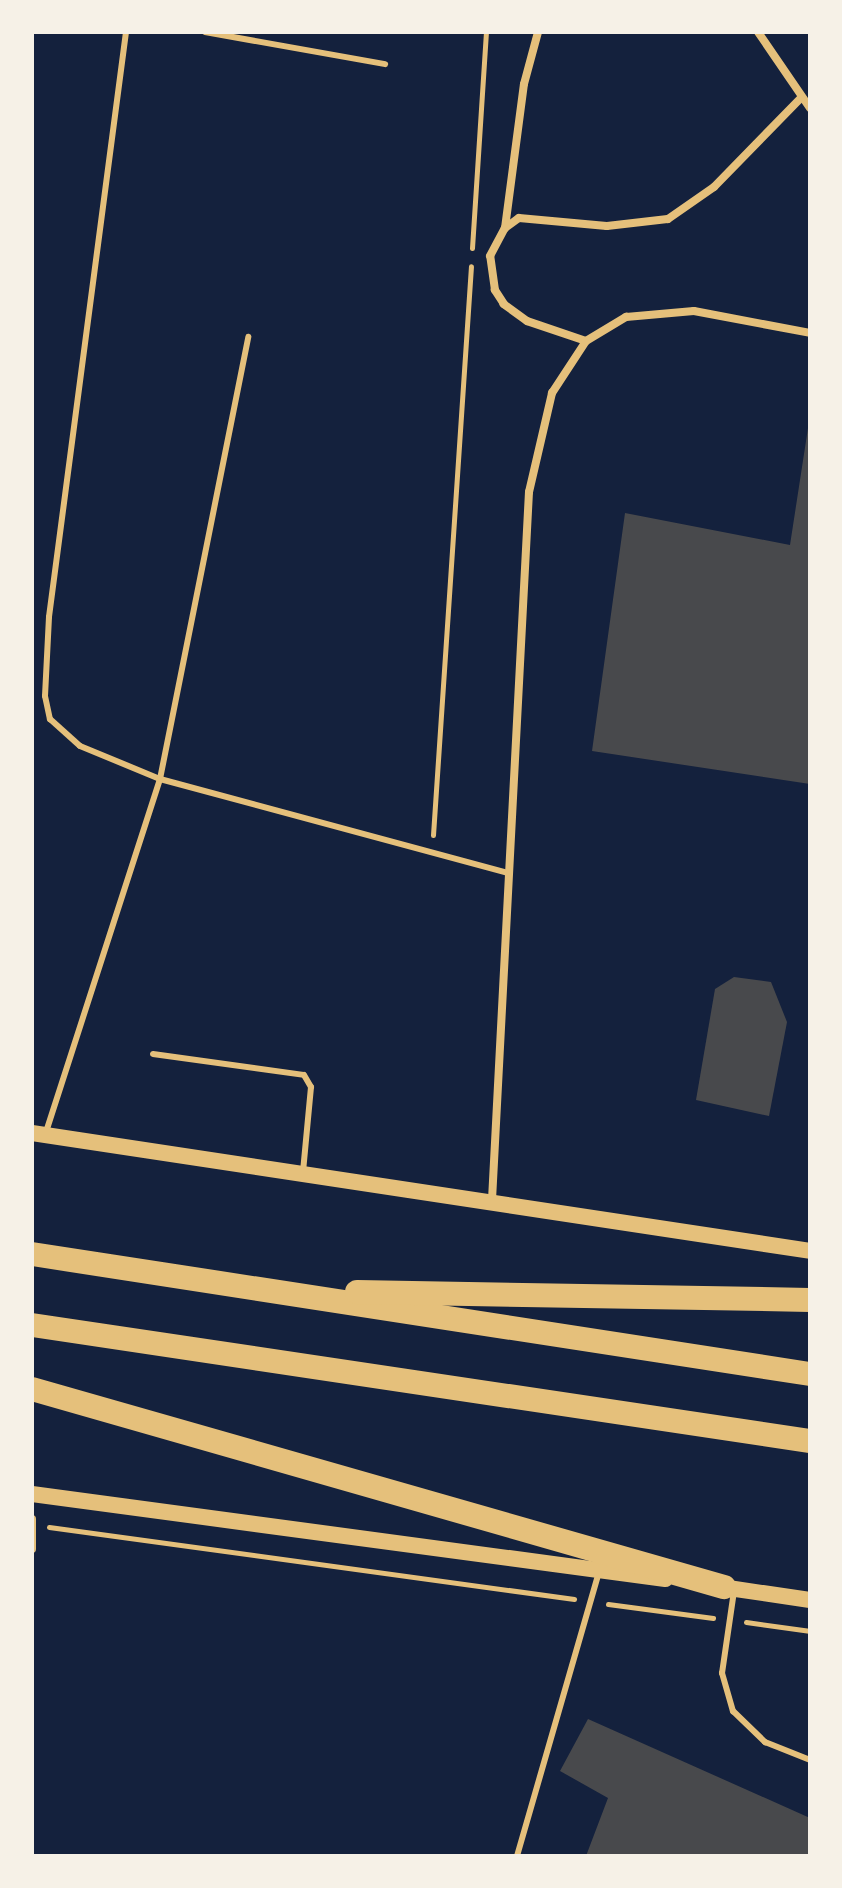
<!DOCTYPE html>
<html>
<head>
<meta charset="utf-8">
<style>
	body { margin:0 }
	#map { position:relative; width:842px; height:1888px; overflow:hidden; background:#14213d; font-family:Raleway,sans-serif }
	div>[style] { position:absolute }
	.building>* { inset:0; background:#48494c }
	.path>* { height:5px; margin:-2.5px; padding:0 2.5px; transform-origin:2.5px; border-radius:2.5px; background:#e5c07b }
	.service>* { height:6px; margin:-3px; padding:0 3px; transform-origin:3px; border-radius:3px; background:#e5c07b }
	.minor>* { height:8px; margin:-4px; padding:0 4px; transform-origin:4px; border-radius:4px; background:#e5c07b }
	.secondary>* { height:16px; margin:-8px; padding:0 8px; transform-origin:8px; border-radius:8px; background:#e5c07b }
	.motorway>* { height:24px; margin:-12px; padding:0 12px; transform-origin:12px; border-radius:12px; background:#e5c07b }
	span { translate:-50% -50%; white-space:nowrap; text-align:center; line-height:1.15; -webkit-text-stroke:6px #f6f1e7; paint-order:stroke }
	.frame { position:absolute; inset:0; border:34px solid #f6f1e7; pointer-events:none }
</style>
</head>
<body>
<div id="map">
	<div class="building">
		<div style="clip-path:polygon(808px 428px,810px 784px,592px 751px,625px 513px,790px 545px)"></div>
		<div style="clip-path:polygon(734px 977px,771px 982px,787px 1022px,769px 1116px,696px 1100px,715px 989px)"></div>
		<div style="clip-path:polygon(588px 1719px,810px 1818px,810px 1856px,586px 1856px,608px 1798px,560px 1771px)"></div>
	</div>
	<div class="path">
		<div style="left:472px;top:248px;width:216px;rotate:-86.3deg"></div>
		<div style="left:433px;top:835px;width:570px;rotate:-86.18deg"></div>
		<div style="left:49px;top:1527px;width:530px;rotate:7.81deg"></div>
		<div style="left:608px;top:1604px;width:106px;rotate:7.6deg"></div>
		<div style="left:746px;top:1622px;width:65px;rotate:8deg"></div>
	</div>
	<div class="service">
		<div style="left:126px;top:32px;width:590px;rotate:97.5deg"></div>
		<div style="left:49px;top:617px;width:79px;rotate:92.9deg"></div>
		<div style="left:45px;top:696px;width:24px;rotate:78deg"></div>
		<div style="left:50px;top:719px;width:40px;rotate:42deg"></div>
		<div style="left:80px;top:746px;width:87px;rotate:22.4deg"></div>
		<div style="left:160px;top:779px;width:361px;rotate:15.1deg"></div>
		<div style="left:205px;top:32px;width:183px;rotate:10.1deg"></div>
		<div style="left:153px;top:1054px;width:152px;rotate:7.9deg"></div>
		<div style="left:304px;top:1075px;width:14px;rotate:60deg"></div>
		<div style="left:311px;top:1087px;width:85px;rotate:95.4deg"></div>
		<div style="left:46px;top:1132px;width:371px;rotate:-72.1deg"></div>
		<div style="left:160px;top:779px;width:451px;rotate:-78.7deg"></div>
		<div style="left:734px;top:1591px;width:83px;rotate:98.3deg"></div>
		<div style="left:722px;top:1673px;width:40px;rotate:74deg"></div>
		<div style="left:733px;top:1711px;width:45px;rotate:44.1deg"></div>
		<div style="left:765px;top:1742px;width:48px;rotate:21.8deg"></div>
		<div style="left:517px;top:1856px;width:297px;rotate:-73.9deg"></div>
	</div>
	<div class="minor">
		<div style="left:758px;top:32px;width:92px;rotate:55.6deg"></div>
		<div style="left:505px;top:228px;width:145px;rotate:-82.5deg"></div>
		<div style="left:524px;top:84px;width:54px;rotate:-74.9deg"></div>
		<div style="left:586px;top:341px;width:62px;rotate:-161.3deg"></div>
		<div style="left:527px;top:321px;width:29px;rotate:-144deg"></div>
		<div style="left:504px;top:304px;width:17px;rotate:-123deg"></div>
		<div style="left:495px;top:290px;width:34px;rotate:-98deg"></div>
		<div style="left:490px;top:256px;width:32px;rotate:-62deg"></div>
		<div style="left:505px;top:228px;width:17px;rotate:-36deg"></div>
		<div style="left:519px;top:218px;width:88px;rotate:5.2deg"></div>
		<div style="left:607px;top:226px;width:61px;rotate:-6.5deg"></div>
		<div style="left:668px;top:219px;width:56px;rotate:-34.8deg"></div>
		<div style="left:714px;top:187px;width:124px;rotate:-45.7deg"></div>
		<div style="left:492px;top:1200px;width:709px;rotate:-87.01deg"></div>
		<div style="left:529px;top:492px;width:102px;rotate:-76.9deg"></div>
		<div style="left:552px;top:393px;width:62px;rotate:-56.8deg"></div>
		<div style="left:586px;top:341px;width:47px;rotate:-31deg"></div>
		<div style="left:626px;top:317px;width:68px;rotate:-5deg"></div>
		<div style="left:694px;top:311px;width:118px;rotate:10.7deg"></div>
		<div style="left:32px;top:1519px;width:30px;rotate:90deg"></div>
	</div>
	<div class="secondary">
		<div style="left:32px;top:1133px;width:787px;rotate:8.62deg"></div>
		<div style="left:32px;top:1494px;width:639px;rotate:7.65deg"></div>
		<div style="left:715px;top:1586px;width:96px;rotate:8.4deg"></div>
	</div>
	<div class="motorway">
		<div style="left:32px;top:1254px;width:787px;rotate:8.77deg"></div>
		<div style="left:357px;top:1292px;width:453px;rotate:1deg"></div>
		<div style="left:32px;top:1325px;width:787px;rotate:8.48deg"></div>
		<div style="left:32px;top:1389px;width:720px;rotate:15.97deg"></div>
	</div>
	<div class="frame"></div>
</div>
</body>
</html>
